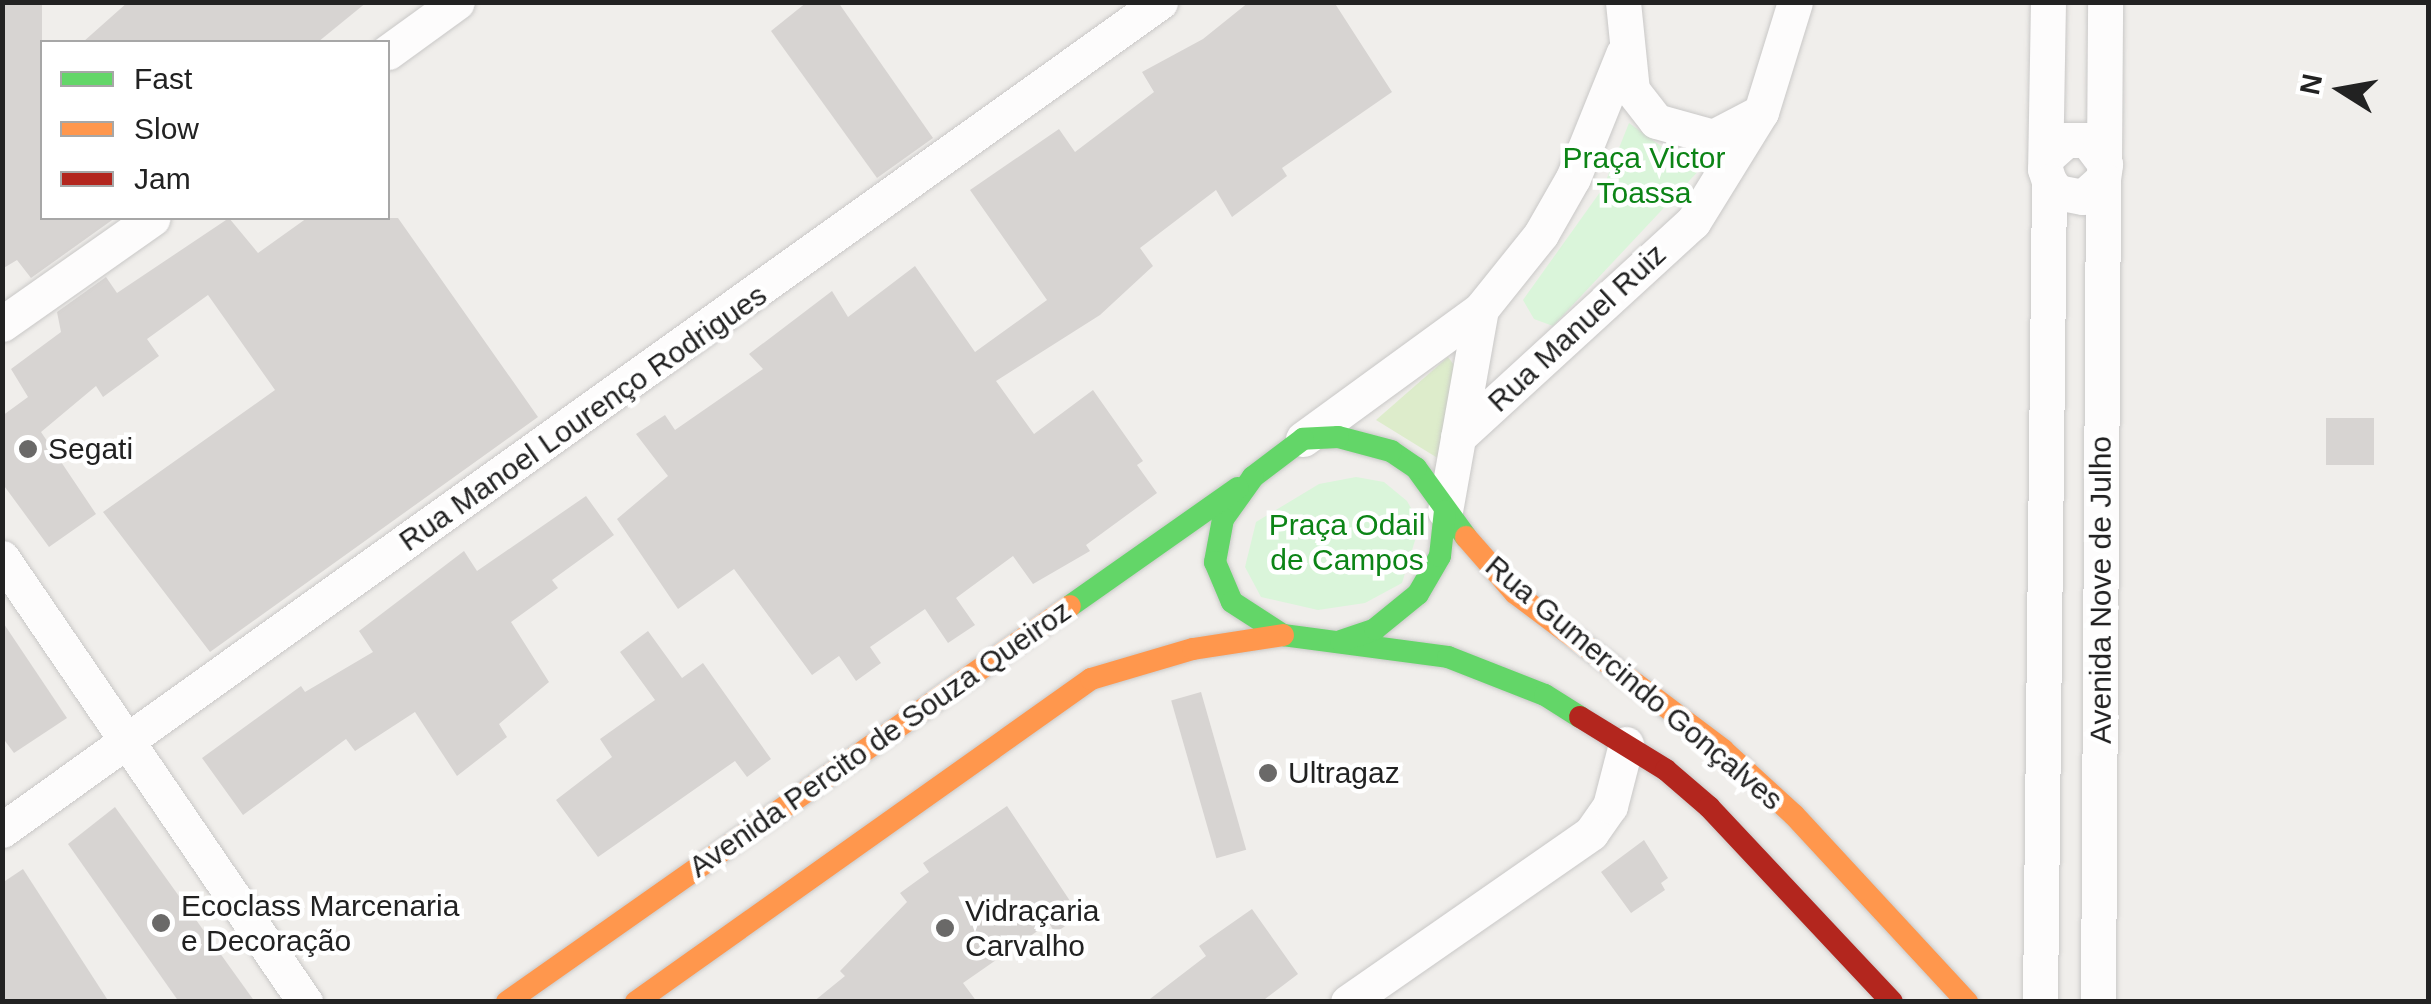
<!DOCTYPE html>
<html>
<head>
<meta charset="utf-8">
<style>
	body { margin:0 }
	#map { position:relative; width:2431px; height:1004px; overflow:hidden; background:#f0eeeb; font-family:Arial,sans-serif }
	div>[style] { position:absolute }
	.grass>* { inset:0; background:#ddeccb }
	.park>* { inset:0; background:#daf5da }
	.building>* { inset:0; background:#d7d4d2; transform-origin:0 0 }
	.roads { filter:drop-shadow(0 0 2px #c9c8c7) drop-shadow(0 0 2px #c9c8c7) }
	.street>* { height:35px; margin:-17.5px; padding:0 17.5px; transform-origin:17.5px; border-radius:17.5px; background:#fdfcfc }
	.fast>* { height:22px; margin:-11px; padding:0 11px; transform-origin:11px; border-radius:11px; background:#63d668 }
	.slow>* { height:22px; margin:-11px; padding:0 11px; transform-origin:11px; border-radius:11px; background:#ff974d }
	.jam>* { height:22px; margin:-11px; padding:0 11px; transform-origin:11px; border-radius:11px; background:#b3261e }
	.dots>* { width:28px; height:28px; translate:-50% -50%; box-sizing:border-box; border:5px solid #fff; border-radius:50% }
	span { translate:-50% -50%; white-space:nowrap; text-align:center; line-height:1.15; -webkit-text-stroke:9px #fff; paint-order:stroke }
	.park-label { font-size:30px; color:#0c8416 }
	.street-label { font-size:30px; color:#222 }
	.poi-label { font-size:30px; color:#222 }
	.left { translate:0 -50%; text-align:left }
	.frame { position:absolute; inset:0; border:5px solid #222; pointer-events:none }
	.legend { position:absolute; left:40px; top:40px; width:350px; height:180px; box-sizing:border-box; background:#fff; border:2px solid #a7a7a7; margin:0; padding:12px 18px; list-style:none; font-size:30px; color:#222 }
	.legend li { display:flex; align-items:center; gap:20px; height:50px }
	.legend b { width:50px; border:2px solid #a7a7a7 }
	.north { position:absolute; left:2291px; top:40px; width:100px; height:100px; -webkit-text-stroke:8px #fff; paint-order:stroke; rotate:281deg; font-size:28px; font-weight:700; line-height:40px; text-align:center; color:#222 }
	.north::after { content:''; display:block; margin:auto; width:35px; height:45px; background:#222; clip-path:polygon(50% 0,100% 100%,50% 72%,0 100%) }
</style>
</head>
<body>
<div id="map">
	<div class="grass">
		<div style="clip-path:polygon(1448px 357px,1454px 365px,1444px 462px,1376px 420px)"></div>
	</div>
	<div class="park">
		<div style="clip-path:polygon(1629px 123px,1668px 151px,1705px 164px,1553px 326px,1534px 319px,1523px 300px,1603px 188px)"></div>
		<div style="clip-path:polygon(1356px 477px,1384px 482px,1407px 501px,1420px 524px,1402px 583px,1365px 603px,1318px 610px,1261px 597px,1245px 567px,1256px 522px,1319px 484px)"></div>
	</div>
	<div class="building">
		<div style="clip-path:polygon(2px 2px,42px 2px,42px 218px,115px 218px,31px 278px,17px 260px,2px 269px)"></div>
		<div style="clip-path:polygon(128px 2px,367px 2px,318px 42px,83px 42px)"></div>
		<div style="clip-path:polygon(807px 2px,838px 2px,933px 138px,877px 178px,771px 31px)"></div>
		<div style="clip-path:polygon(1249px 2px,1334px 2px,1392px 92px,1282px 168px,1287px 176px,1232px 217px,1216px 190px,1140px 248px,1153px 266px,1100px 315px,996px 381px,1034px 434px,1093px 390px,1143px 461px,1137px 465px,1157px 493px,1086px 545px,1090px 551px,1033px 584px,1013px 556px,956px 598px,975px 625px,948px 643px,925px 609px,870px 647px,881px 663px,856px 681px,839px 656px,812px 675px,734px 569px,678px 609px,617px 519px,668px 476px,636px 434px,665px 415px,675px 430px,763px 369px,749px 354px,832px 291px,848px 317px,915px 266px,975px 352px,1047px 300px,970px 190px,1059px 129px,1075px 152px,1154px 92px,1142px 72px,1203px 39px)"></div>
		<div style="clip-path:polygon(229px 218px,258px 253px,307px 218px,398px 218px,538px 417px,210px 652px,103px 512px,275px 390px,208px 295px,147px 339px,159px 356px,103px 397px,96px 386px,41px 432px,96px 514px,49px 547px,2px 483px,2px 416px,28px 397px,11px 369px,61px 332px,57px 312px,106px 277px,117px 293px)"></div>
		<div style="left:2326px;top:418px;width:48px;height:47px"></div>
		<div style="clip-path:polygon(586px 496px,614px 535px,552px 580px,558px 588px,511px 622px,549px 682px,499px 724px,507px 737px,457px 776px,415px 712px,355px 751px,346px 739px,243px 815px,202px 758px,301px 686px,305px 692px,373px 652px,359px 631px,464px 551px,477px 571px)"></div>
		<div style="clip-path:polygon(2px 621px,67px 718px,14px 753px,2px 737px)"></div>
		<div style="clip-path:polygon(648px 631px,682px 678px,703px 663px,771px 759px,747px 777px,735px 761px,598px 857px,556px 800px,612px 757px,600px 739px,655px 700px,620px 652px)"></div>
		<div style="left:1201px;top:692px;width:164px;height:31px;rotate:74deg"></div>
		<div style="clip-path:polygon(1007px 806px,1080px 916px,1055px 933px,1049px 923px,963px 983px,977px 1002px,813px 1002px,845px 976px,840px 971px,907px 902px,900px 893px,929px 872px,923px 863px)"></div>
		<div style="clip-path:polygon(115px 807px,255px 1002px,179px 1002px,68px 844px)"></div>
		<div style="clip-path:polygon(1644px 840px,1668px 878px,1661px 883px,1665px 890px,1631px 913px,1601px 872px)"></div>
		<div style="clip-path:polygon(23px 869px,109px 1002px,2px 1002px,2px 883px)"></div>
		<div style="clip-path:polygon(1252px 909px,1298px 974px,1261px 1002px,1146px 1002px,1206px 956px,1199px 946px)"></div>
	</div>
	<div class="roads">
		<div class="street">
			<div style="left:1623px;top:2px;width:88px;rotate:84.2deg"></div>
			<div style="left:1632px;top:90px;width:39px;rotate:52deg"></div>
			<div style="left:1656px;top:121px;width:59px;rotate:15.7deg"></div>
			<div style="left:1713px;top:137px;width:54px;rotate:-27.5deg"></div>
			<div style="left:2048px;top:2px;width:167px;rotate:91deg"></div>
			<div style="left:2045px;top:169px;width:13px;rotate:72deg"></div>
			<div style="left:2049px;top:181px;width:14px;rotate:54deg"></div>
			<div style="left:2057px;top:192px;width:26px;rotate:11deg"></div>
			<div style="left:2083px;top:197px;width:27px;rotate:-42deg"></div>
			<div style="left:2103px;top:179px;width:15px;rotate:-82deg"></div>
			<div style="left:2105px;top:164px;width:30px;rotate:-127deg"></div>
			<div style="left:2087px;top:140px;width:21px;rotate:180deg"></div>
			<div style="left:2066px;top:140px;width:24px;rotate:138deg"></div>
			<div style="left:388px;top:52px;width:85px;rotate:-35.9deg"></div>
			<div style="left:2104px;top:162px;width:160px;rotate:-89.6deg"></div>
			<div style="left:2px;top:324px;width:184px;rotate:-35.1deg"></div>
			<div style="left:1458px;top:437px;width:319px;rotate:-42.5deg"></div>
			<div style="left:1693px;top:222px;width:129px;rotate:-58.3deg"></div>
			<div style="left:1761px;top:112px;width:115px;rotate:-72.8deg"></div>
			<div style="left:1303px;top:439px;width:220px;rotate:-36.1deg"></div>
			<div style="left:1481px;top:309px;width:96px;rotate:-51.3deg"></div>
			<div style="left:1541px;top:234px;width:64px;rotate:-60.3deg"></div>
			<div style="left:1573px;top:178px;width:134px;rotate:-68deg"></div>
			<div style="left:1445px;top:511px;width:205px;rotate:-79.9deg"></div>
			<div style="left:2px;top:558px;width:538px;rotate:55.69deg"></div>
			<div style="left:2px;top:830px;width:1424px;rotate:-35.57deg"></div>
			<div style="left:1348px;top:1002px;width:296px;rotate:-34.8deg"></div>
			<div style="left:1591px;top:833px;width:33px;rotate:-55deg"></div>
			<div style="left:1610px;top:806px;width:64px;rotate:-75.5deg"></div>
			<div style="left:2040px;top:1002px;width:821px;rotate:-89.37deg"></div>
			<div style="left:2098px;top:1002px;width:823px;rotate:-89.65deg"></div>
		</div>
		<div class="fast">
			<div style="left:1466px;top:537px;width:85px;rotate:-125.9deg"></div>
			<div style="left:1416px;top:468px;width:30px;rotate:-146deg"></div>
			<div style="left:1391px;top:451px;width:55px;rotate:-165.2deg"></div>
			<div style="left:1338px;top:437px;width:35px;rotate:177deg"></div>
			<div style="left:1303px;top:439px;width:63px;rotate:142.8deg"></div>
			<div style="left:1253px;top:477px;width:52px;rotate:125.5deg"></div>
			<div style="left:1223px;top:519px;width:44px;rotate:100.5deg"></div>
			<div style="left:1215px;top:562px;width:43px;rotate:67deg"></div>
			<div style="left:1232px;top:602px;width:61px;rotate:32.9deg"></div>
			<div style="left:1283px;top:635px;width:166px;rotate:7.6deg"></div>
			<div style="left:1448px;top:657px;width:104px;rotate:21.4deg"></div>
			<div style="left:1545px;top:695px;width:41px;rotate:32.2deg"></div>
			<div style="left:1070px;top:606px;width:205px;rotate:-35.1deg"></div>
			<div style="left:1341px;top:641px;width:36px;rotate:-19deg"></div>
			<div style="left:1375px;top:629px;width:55px;rotate:-39.1deg"></div>
			<div style="left:1418px;top:594px;width:44px;rotate:-59.9deg"></div>
			<div style="left:1440px;top:556px;width:45px;rotate:-83.7deg"></div>
		</div>
		<div class="slow">
			<div style="left:1466px;top:537px;width:74px;rotate:48.8deg"></div>
			<div style="left:1515px;top:593px;width:261px;rotate:37deg"></div>
			<div style="left:1723px;top:750px;width:96px;rotate:42.5deg"></div>
			<div style="left:1794px;top:815px;width:255px;rotate:47.2deg"></div>
			<div style="left:507px;top:1002px;width:688px;rotate:-35.12deg"></div>
			<div style="left:636px;top:1002px;width:558px;rotate:-35.37deg"></div>
			<div style="left:1091px;top:679px;width:106px;rotate:-16.4deg"></div>
			<div style="left:1193px;top:649px;width:91px;rotate:-8.8deg"></div>
		</div>
		<div class="jam">
			<div style="left:1580px;top:717px;width:101px;rotate:31.6deg"></div>
			<div style="left:1666px;top:770px;width:57px;rotate:40.7deg"></div>
			<div style="left:1709px;top:807px;width:267px;rotate:46.8deg"></div>
		</div>
	</div>
	<div class="dots">
		<div style="left:28px;top:449px;background:#6a6968"></div>
		<div style="left:1268px;top:773px;background:#6a6968"></div>
		<div style="left:161px;top:923px;background:#6a6968"></div>
		<div style="left:945px;top:928px;background:#6a6968"></div>
	</div>
	<div class="park-label">
		<span style="left:1644px;top:175px">Praça Victor<br>Toassa</span>
		<span style="left:1347px;top:542px">Praça Odail<br>de Campos</span>
	</div>
	<div class="street-label">
		<span style="left:1577px;top:328px;rotate:-43deg">Rua Manuel Ruiz</span>
		<span style="left:583px;top:418px;rotate:-35deg">Rua Manoel Lourenço Rodrigues</span>
		<span style="left:2101px;top:590px;rotate:-90deg">Avenida Nove de Julho</span>
		<span style="left:1634px;top:683px;rotate:40deg">Rua Gumercindo Gonçalves</span>
		<span style="left:880px;top:739px;rotate:-35deg">Avenida Percito de Souza Queiroz</span>
	</div>
	<div class="poi-label">
		<span class="left" style="left:48px;top:449px">Segati</span>
		<span class="left" style="left:1288px;top:773px">Ultragaz</span>
		<span class="left" style="left:181px;top:923px">Ecoclass Marcenaria<br>e Decoração</span>
		<span class="left" style="left:965px;top:928px">Vidraçaria<br>Carvalho</span>
	</div>
	<div class="frame"></div>
	<ul class="legend">
	<li><b style="height:12px;background:#63d668"></b>Fast</li>
	<li><b style="height:12px;background:#ff974d"></b>Slow</li>
	<li><b style="height:12px;background:#b3261e"></b>Jam</li>
	</ul>
	<div class="north">N</div>
</div>
</body>
</html>
